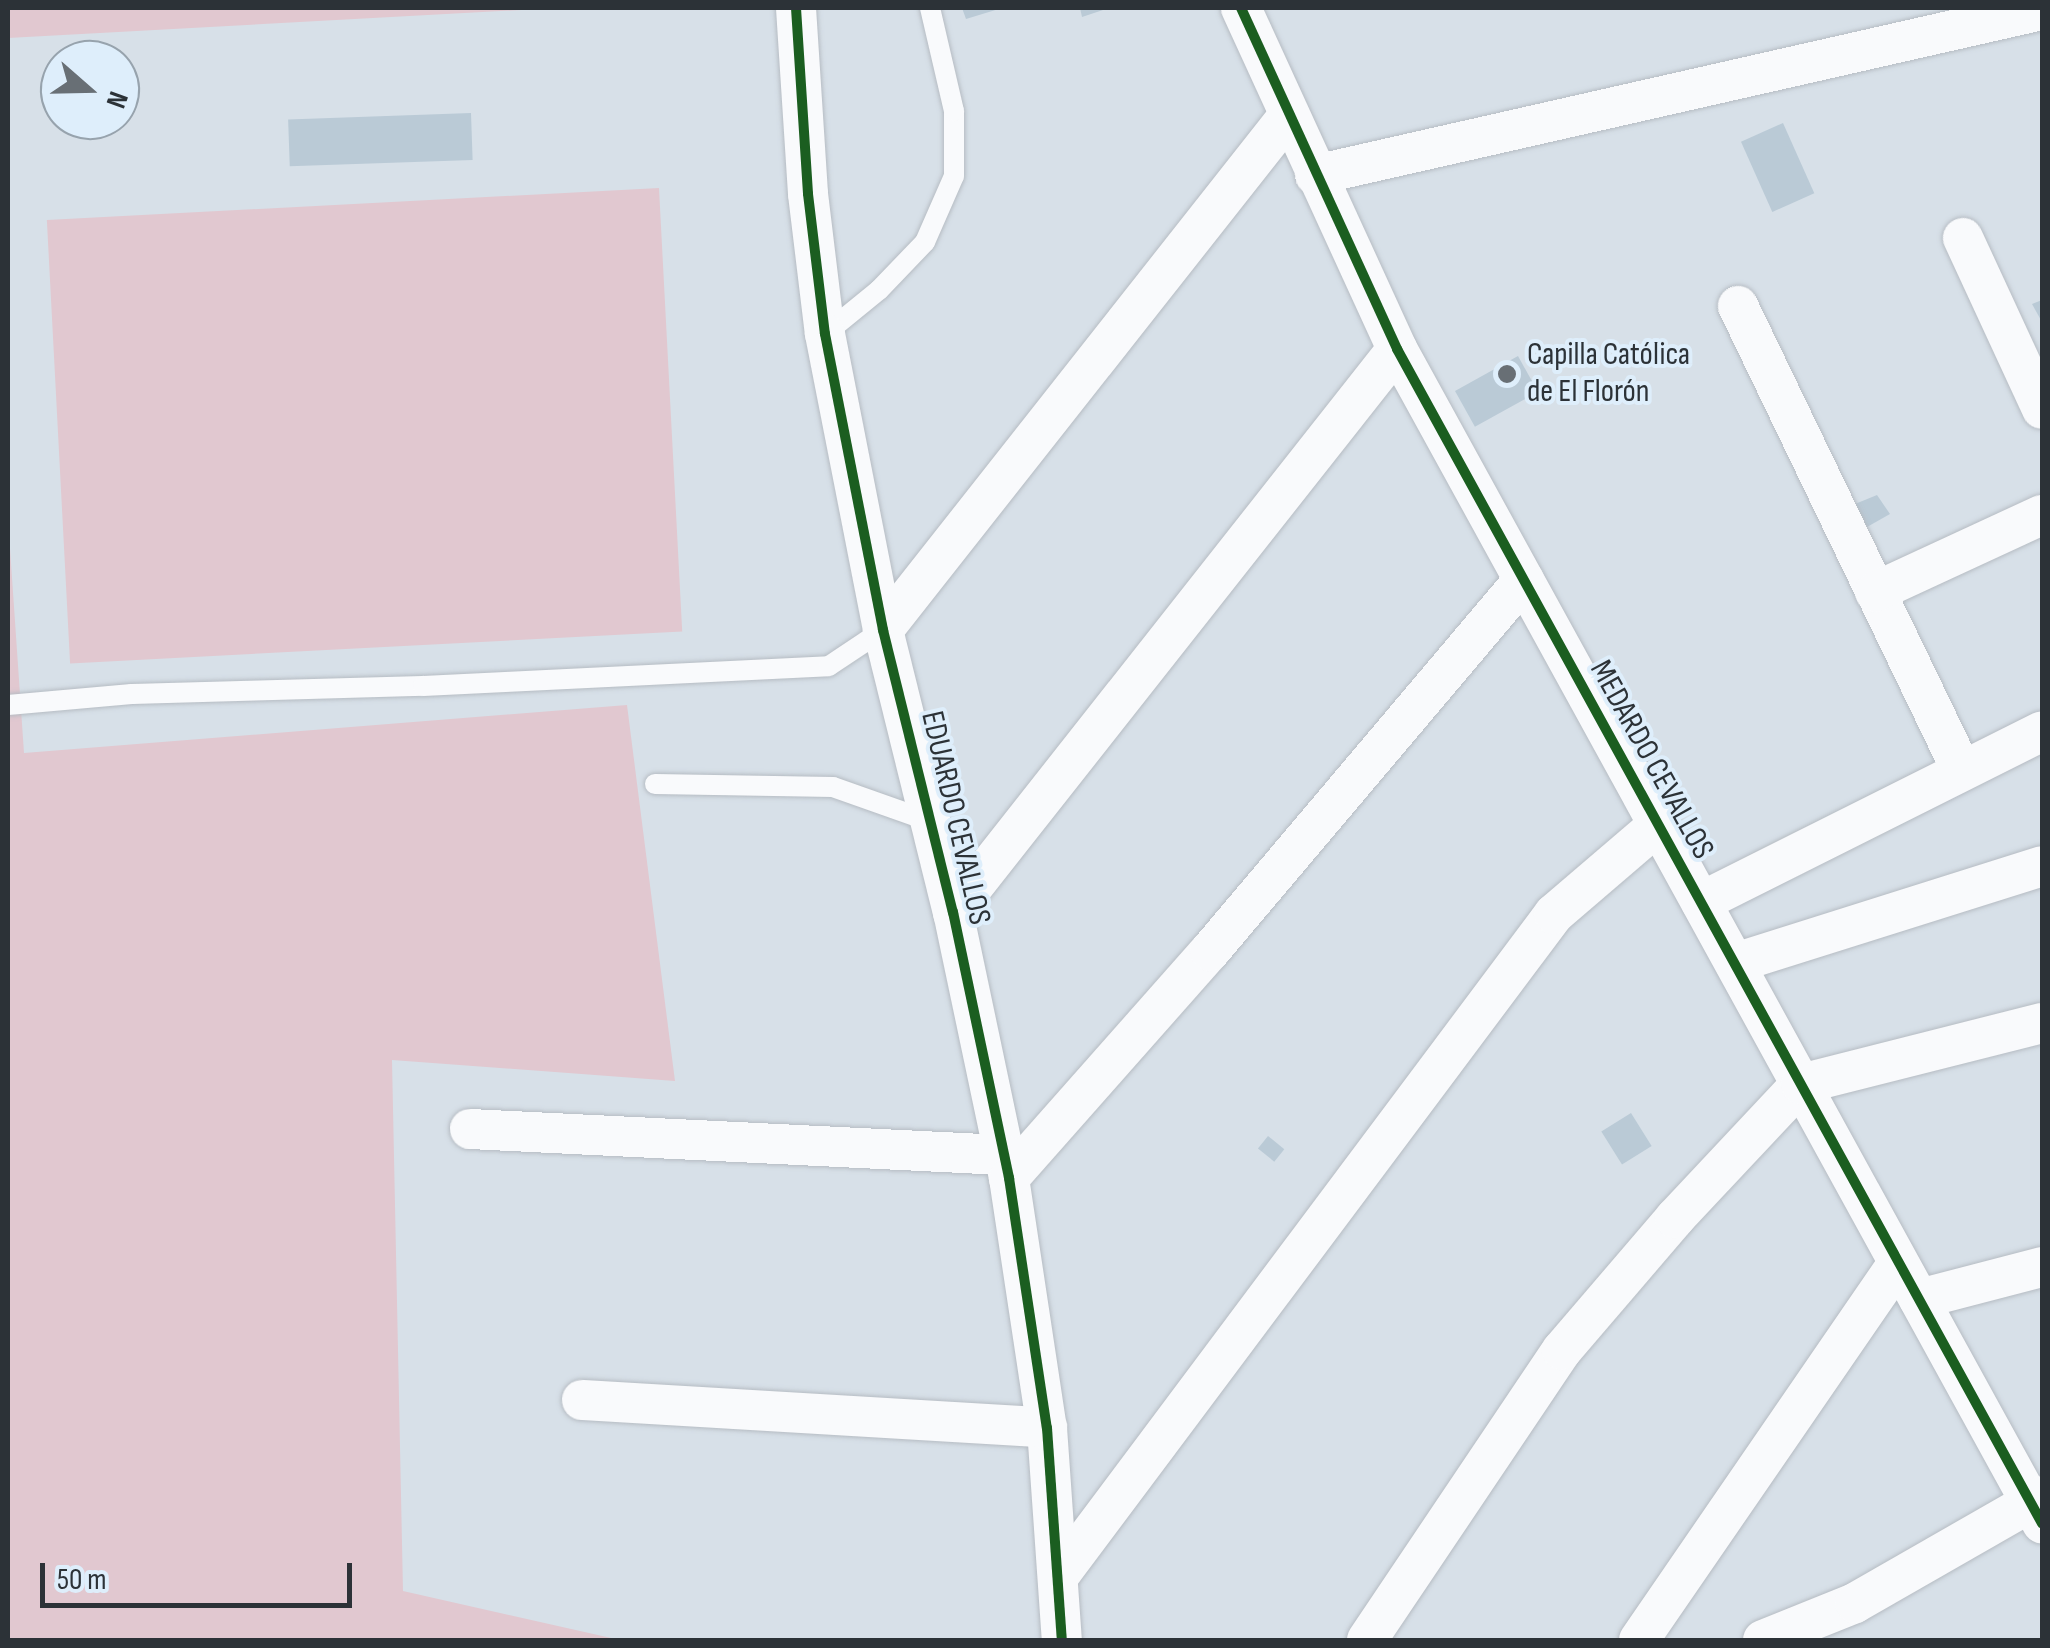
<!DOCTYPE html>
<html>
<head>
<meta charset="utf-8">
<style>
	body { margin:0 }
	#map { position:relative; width:2050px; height:1648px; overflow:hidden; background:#d7e0e8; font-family:"Sofia Sans Condensed",sans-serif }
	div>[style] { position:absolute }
	.green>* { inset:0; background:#e1c8d0; transform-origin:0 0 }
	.building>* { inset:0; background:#bacad6; transform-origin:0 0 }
	.roads { filter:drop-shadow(0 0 2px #b6bcc3) drop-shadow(0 0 2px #b6bcc3) }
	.lane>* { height:20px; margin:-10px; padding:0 10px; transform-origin:10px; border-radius:10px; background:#f9fafc }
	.street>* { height:40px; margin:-20px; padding:0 20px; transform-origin:20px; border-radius:20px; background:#f9fafc }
	.cycleway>* { height:10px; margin:-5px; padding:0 5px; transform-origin:5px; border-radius:5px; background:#1b5e20 }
	.dots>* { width:28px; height:28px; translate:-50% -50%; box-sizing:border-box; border:5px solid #deeefb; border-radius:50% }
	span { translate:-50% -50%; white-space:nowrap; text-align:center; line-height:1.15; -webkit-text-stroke:8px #deeefb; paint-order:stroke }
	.poi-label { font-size:32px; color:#2c3237 }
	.left { translate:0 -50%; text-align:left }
	.street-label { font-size:32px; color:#2c3237 }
	.frame { position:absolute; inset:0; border:10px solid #2c3237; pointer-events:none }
	.north { position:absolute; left:40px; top:40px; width:100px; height:100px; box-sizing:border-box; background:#deeefb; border:2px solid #97a3ad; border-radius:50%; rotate:110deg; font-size:28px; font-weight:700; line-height:40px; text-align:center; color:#2c3237 }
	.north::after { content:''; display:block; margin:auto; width:35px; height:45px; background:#686f75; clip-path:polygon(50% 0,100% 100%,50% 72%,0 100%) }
	.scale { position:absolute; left:40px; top:1563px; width:312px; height:45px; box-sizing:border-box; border:5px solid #2c3237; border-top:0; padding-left:12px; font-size:30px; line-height:35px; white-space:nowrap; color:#2c3237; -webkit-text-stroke:8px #deeefb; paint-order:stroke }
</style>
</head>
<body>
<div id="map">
	<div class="green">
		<div style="clip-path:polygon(8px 8px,558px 8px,8px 38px)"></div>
		<div style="left:659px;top:188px;width:444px;height:613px;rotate:87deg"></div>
		<div style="clip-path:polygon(8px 519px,24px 753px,627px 705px,675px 1081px,392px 1060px,403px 1591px,620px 1640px,8px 1640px)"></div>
	</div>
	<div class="building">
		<div style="clip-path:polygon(962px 8px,1002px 8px,966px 19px)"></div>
		<div style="clip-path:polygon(1080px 8px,1109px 8px,1082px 17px)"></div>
		<div style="left:471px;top:113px;width:47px;height:183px;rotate:88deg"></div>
		<div style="left:1783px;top:123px;width:77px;height:46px;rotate:66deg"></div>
		<div style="clip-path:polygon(2042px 300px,2042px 322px,2032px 304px)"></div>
		<div style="left:1518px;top:356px;width:41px;height:72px;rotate:61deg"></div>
		<div style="clip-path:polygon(1877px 495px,1890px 514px,1867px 527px,1855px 504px)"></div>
		<div style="left:1631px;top:1113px;width:39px;height:35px;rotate:58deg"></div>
		<div style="left:1268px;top:1136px;width:21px;height:16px;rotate:39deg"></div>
	</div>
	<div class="roads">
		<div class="lane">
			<div style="left:825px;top:334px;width:70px;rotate:-39.2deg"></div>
			<div style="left:879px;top:290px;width:66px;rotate:-46.2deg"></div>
			<div style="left:925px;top:242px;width:72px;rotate:-66.3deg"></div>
			<div style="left:954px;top:176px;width:65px;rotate:-90deg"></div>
			<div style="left:954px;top:111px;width:106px;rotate:-103.1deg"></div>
			<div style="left:8px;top:705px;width:124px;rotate:-5.1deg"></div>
			<div style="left:132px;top:694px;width:291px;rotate:-1.6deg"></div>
			<div style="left:423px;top:686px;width:406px;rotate:-2.8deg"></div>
			<div style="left:829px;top:666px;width:65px;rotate:-33.7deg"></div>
			<div style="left:655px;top:784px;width:178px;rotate:1deg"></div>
			<div style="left:833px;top:787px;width:105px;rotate:19.5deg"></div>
		</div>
		<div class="street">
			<div style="left:796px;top:8px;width:186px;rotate:86.3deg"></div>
			<div style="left:808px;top:194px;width:141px;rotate:83.1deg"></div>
			<div style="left:825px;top:334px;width:302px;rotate:78.9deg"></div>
			<div style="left:883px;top:630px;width:291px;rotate:76.1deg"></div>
			<div style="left:953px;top:912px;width:272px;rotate:78.1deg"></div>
			<div style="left:1009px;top:1178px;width:253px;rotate:81.4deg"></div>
			<div style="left:1047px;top:1428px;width:213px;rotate:86deg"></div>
			<div style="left:1241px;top:8px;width:375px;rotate:65.4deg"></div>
			<div style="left:1397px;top:349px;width:1340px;rotate:61.22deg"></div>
			<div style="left:1315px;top:175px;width:745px;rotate:-12.79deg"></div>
			<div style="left:1963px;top:238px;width:188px;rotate:65.2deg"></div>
			<div style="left:1738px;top:306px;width:516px;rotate:64.28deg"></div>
			<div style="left:1875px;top:592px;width:184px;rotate:-24.8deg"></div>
			<div style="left:883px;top:630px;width:656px;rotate:-51.75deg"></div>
			<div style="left:1701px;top:902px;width:381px;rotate:-26.6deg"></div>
			<div style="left:953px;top:912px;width:717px;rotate:-51.74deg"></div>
			<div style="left:1735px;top:963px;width:322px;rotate:-17.5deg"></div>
			<div style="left:470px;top:1129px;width:535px;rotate:2.79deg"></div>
			<div style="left:1009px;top:1178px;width:303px;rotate:-48.5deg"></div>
			<div style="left:1210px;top:951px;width:486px;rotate:-49.8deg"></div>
			<div style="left:1919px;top:1299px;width:127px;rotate:-14.6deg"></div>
			<div style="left:582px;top:1400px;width:466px;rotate:3.4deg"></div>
			<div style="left:1061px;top:1573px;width:823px;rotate:-53.2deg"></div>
			<div style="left:1554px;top:914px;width:137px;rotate:-40.6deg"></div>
			<div style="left:1367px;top:1640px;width:349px;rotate:-56.1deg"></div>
			<div style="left:1562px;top:1350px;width:174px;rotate:-49.4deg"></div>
			<div style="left:1675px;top:1218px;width:184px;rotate:-46.8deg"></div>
			<div style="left:1801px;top:1084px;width:249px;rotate:-14.2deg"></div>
			<div style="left:1639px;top:1640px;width:456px;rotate:-55.5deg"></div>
			<div style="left:1763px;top:1640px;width:99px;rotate:-21.9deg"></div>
			<div style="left:1855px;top:1603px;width:215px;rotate:-29.8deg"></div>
		</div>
	</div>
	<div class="cycleway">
		<div style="left:796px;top:8px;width:186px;rotate:86.3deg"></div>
		<div style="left:808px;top:194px;width:141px;rotate:83.1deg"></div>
		<div style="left:825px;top:334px;width:302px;rotate:78.9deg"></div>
		<div style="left:883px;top:630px;width:291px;rotate:76.1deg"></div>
		<div style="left:953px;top:912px;width:272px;rotate:78.1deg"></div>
		<div style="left:1009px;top:1178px;width:253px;rotate:81.4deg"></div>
		<div style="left:1047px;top:1428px;width:213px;rotate:86deg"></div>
		<div style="left:1241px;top:8px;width:375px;rotate:65.4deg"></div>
		<div style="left:1397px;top:349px;width:1340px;rotate:61.22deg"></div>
	</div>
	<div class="dots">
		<div style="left:1507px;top:374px;background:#686f75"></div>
	</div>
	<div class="poi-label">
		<span class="left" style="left:1527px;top:374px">Capilla Católica<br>de El Florón</span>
	</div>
	<div class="street-label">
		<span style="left:1651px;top:760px;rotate:61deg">MEDARDO CEVALLOS</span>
		<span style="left:955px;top:818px;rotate:77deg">EDUARDO CEVALLOS</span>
	</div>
	<div class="frame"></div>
	<div class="north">N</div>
	<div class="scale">50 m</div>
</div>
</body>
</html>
